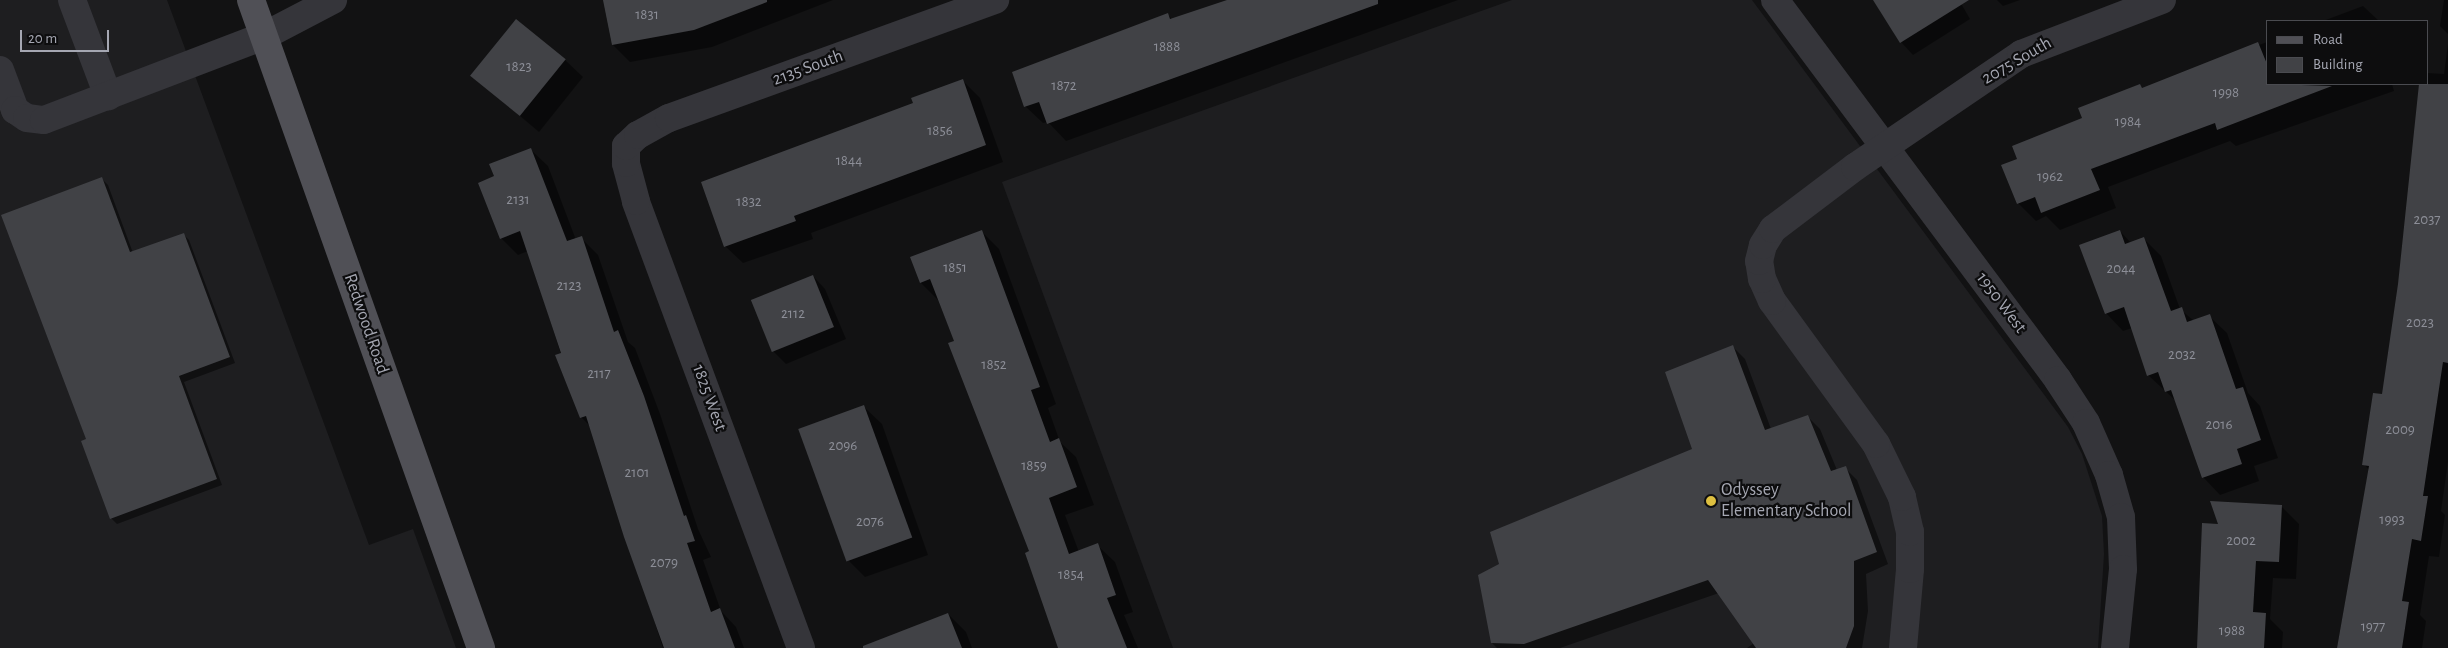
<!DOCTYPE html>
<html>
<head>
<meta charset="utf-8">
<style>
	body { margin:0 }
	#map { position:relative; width:2448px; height:648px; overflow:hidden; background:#121213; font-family:"Alegreya Sans",sans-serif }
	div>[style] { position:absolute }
	.built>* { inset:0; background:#1e1e20 }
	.shadow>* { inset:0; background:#0007 }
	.building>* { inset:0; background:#414246; transform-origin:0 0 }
	.minor>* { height:28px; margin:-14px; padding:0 14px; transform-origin:14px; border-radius:14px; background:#35353a }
	.major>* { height:28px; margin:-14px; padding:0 14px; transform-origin:14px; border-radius:14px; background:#505056 }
	.dots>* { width:14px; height:14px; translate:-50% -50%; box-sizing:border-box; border:2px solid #0d0d0e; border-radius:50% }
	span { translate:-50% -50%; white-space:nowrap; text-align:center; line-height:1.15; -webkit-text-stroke:4.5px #0d0d0e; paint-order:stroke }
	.number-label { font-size:15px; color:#8c8e97 }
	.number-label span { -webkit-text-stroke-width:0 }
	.street-label { font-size:18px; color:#a5a7b2 }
	.poi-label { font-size:18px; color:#a5a7b2 }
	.left { translate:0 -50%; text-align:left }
	.legend { position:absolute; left:2266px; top:20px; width:162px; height:65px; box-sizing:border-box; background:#0d0d0e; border:1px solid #4a4b50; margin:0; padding:6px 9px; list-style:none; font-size:15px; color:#a5a7b2 }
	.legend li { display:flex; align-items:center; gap:10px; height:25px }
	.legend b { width:25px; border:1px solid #4a4b50 }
	.scale { position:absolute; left:20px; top:30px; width:89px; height:22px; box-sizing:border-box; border:2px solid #a5a7b2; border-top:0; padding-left:6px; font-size:15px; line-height:18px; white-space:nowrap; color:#a5a7b2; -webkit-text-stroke:4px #0d0d0e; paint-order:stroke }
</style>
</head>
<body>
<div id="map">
	<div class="built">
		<div style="clip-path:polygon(0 0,167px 0,369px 545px,413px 529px,456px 648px,0 648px)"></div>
		<div style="clip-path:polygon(1512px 0,1752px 0,2068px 427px,2082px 454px,2102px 516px,2104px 554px,2098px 648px,1173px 648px,1002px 182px)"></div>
	</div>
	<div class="shadow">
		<div style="clip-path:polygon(605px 0,833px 0,712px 47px,630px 62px,613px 45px)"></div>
		<div style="clip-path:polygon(1231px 0,1458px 0,1066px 141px,1048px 122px,1043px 123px,1025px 106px,1168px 15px,1173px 20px)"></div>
		<div style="clip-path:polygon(1874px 0,1959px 0,1970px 19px,1913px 55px,1901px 42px)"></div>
		<div style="clip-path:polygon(1997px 0,2020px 0,2003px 6px)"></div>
		<div style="clip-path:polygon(2444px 0,2448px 0,2448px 34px,2440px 26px)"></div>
		<div style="clip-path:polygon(2363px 6px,2379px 21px,2323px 21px)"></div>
		<div style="clip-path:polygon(2267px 42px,2267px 84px,2392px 84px,2394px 91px,2236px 146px,2230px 141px,2108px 187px,2116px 208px,2060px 230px,2046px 216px,2036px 221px,2018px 203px,2018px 159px,2139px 85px,2143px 89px)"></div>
		<div style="clip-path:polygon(2448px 44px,2448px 462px,2441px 511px,2445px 515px,2439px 557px,2429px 556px,2420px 615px,2426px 621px,2422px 648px,2337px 648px,2369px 470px,2364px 464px,2383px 395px,2400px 284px,2421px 84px,2427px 84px,2427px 73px,2444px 74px)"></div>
		<div style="clip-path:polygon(565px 60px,583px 77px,539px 132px,473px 76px)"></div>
		<div style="clip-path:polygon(963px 81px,980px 98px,1003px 162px,811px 233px,813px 239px,743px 263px,725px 246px,915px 104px)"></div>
		<div style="clip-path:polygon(531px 150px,548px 166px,576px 240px,581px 238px,598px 255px,628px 342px,635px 348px,660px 414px,698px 529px,711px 557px,703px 560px,721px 611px,736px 627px,744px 648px,663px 648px,592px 428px,581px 417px,528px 251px,518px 255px,501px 238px,496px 177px)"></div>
		<div style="clip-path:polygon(102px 179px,108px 185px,133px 253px,183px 234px,189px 240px,235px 363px,184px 382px,222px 485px,117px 524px,111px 518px,87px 440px)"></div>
		<div style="clip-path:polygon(981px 231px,999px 249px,1056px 404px,1048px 408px,1060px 442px,1076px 457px,1094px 505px,1065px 515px,1079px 552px,1097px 545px,1115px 562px,1133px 612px,1124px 615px,1138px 648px,1068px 648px,950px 344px,955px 342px,938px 300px,921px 283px,911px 258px)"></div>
		<div style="clip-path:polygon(2120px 231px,2131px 243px,2143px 238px,2161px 256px,2180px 309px,2194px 321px,2209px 316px,2227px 333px,2248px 393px,2260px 406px,2278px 458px,2254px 466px,2259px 481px,2220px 495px,2203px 477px,2176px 401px,2148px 375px,2132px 328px,2123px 331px,2106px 313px)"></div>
		<div style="clip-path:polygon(813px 276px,825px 289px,846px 339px,786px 364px,774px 352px)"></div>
		<div style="clip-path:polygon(1733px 347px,1745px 359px,1771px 429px,1808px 417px,1820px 429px,1837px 470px,1845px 468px,1857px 480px,1888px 564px,1866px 574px,1868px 611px,1862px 648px,1747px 648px,1754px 643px,1719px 593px,1560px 648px,1497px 648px,1492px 643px,1693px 450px)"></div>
		<div style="clip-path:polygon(864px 407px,882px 424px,928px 555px,865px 577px,847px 559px)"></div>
		<div style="clip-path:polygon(2281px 506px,2299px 524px,2296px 579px,2273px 578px,2270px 619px,2283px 632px,2282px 648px,2198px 648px,2220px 525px)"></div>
		<div style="clip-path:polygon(948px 614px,966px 632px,972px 648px,899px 648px)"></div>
	</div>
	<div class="building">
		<div style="clip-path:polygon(603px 0,767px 0,767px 2px,694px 30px,612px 45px)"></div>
		<div style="clip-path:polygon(1227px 0,1378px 0,1378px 4px,1047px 124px,1039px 102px,1024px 107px,1012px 72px,1168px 13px,1170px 19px)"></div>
		<div style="clip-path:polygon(1873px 0,1969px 0,1900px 43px)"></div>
		<div style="left:516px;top:19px;width:64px;height:73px;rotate:39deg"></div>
		<div style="clip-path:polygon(2258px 42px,2267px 64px,2267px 84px,2332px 86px,2217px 130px,2215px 123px,2091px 169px,2100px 190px,2041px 213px,2035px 197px,2017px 204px,2001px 165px,2017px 159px,2012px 146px,2082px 118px,2078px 108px,2140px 84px,2142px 88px)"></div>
		<div style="clip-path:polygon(963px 79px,986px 145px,794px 216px,796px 221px,724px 247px,701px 182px,913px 103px,911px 98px)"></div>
		<div style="clip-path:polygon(2419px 84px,2448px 84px,2448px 363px,2443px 362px,2423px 496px,2428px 496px,2421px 541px,2412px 539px,2402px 601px,2409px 602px,2402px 648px,2337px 648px,2369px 466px,2362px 465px,2373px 393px,2382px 394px,2398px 284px)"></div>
		<div style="clip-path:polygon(531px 148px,567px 241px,582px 236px,614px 332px,618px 330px,644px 396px,684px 516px,686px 515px,695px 541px,687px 543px,711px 612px,720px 608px,735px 648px,664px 648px,624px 537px,586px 416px,580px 418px,555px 355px,561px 353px,520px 231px,500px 239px,478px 183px,494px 176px,489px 164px)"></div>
		<div style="clip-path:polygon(102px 177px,130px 252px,184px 233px,230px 357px,179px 376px,217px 479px,110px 519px,81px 441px,86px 439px,1px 215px)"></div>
		<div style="clip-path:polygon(982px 230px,1040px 387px,1031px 390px,1050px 442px,1059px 438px,1077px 487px,1049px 498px,1069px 554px,1098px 543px,1116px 595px,1107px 598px,1127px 648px,1058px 648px,1025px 553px,1029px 551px,948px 343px,954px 341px,930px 279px,920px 283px,910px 257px)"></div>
		<div style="clip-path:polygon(2120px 230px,2125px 244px,2144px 237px,2171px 311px,2182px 307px,2187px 322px,2210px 314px,2236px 389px,2243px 387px,2261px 440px,2237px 449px,2242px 464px,2202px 478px,2171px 390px,2165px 392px,2158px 372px,2147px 376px,2124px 307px,2105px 314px,2079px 245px)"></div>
		<div style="left:813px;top:275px;width:56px;height:67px;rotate:68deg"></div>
		<div style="clip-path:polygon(1733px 345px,1765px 430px,1808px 415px,1831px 471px,1846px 466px,1877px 552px,1854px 561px,1854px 626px,1846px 648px,1756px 648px,1708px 580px,1524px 644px,1491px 643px,1478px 575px,1499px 564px,1490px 532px,1692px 449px,1665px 372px)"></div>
		<div style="left:864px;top:405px;width:141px;height:70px;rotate:70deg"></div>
		<div style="clip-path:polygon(2210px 501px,2282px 505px,2279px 562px,2256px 561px,2253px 612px,2266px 613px,2264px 648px,2197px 648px,2202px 523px,2218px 524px)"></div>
		<div style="clip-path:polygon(948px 613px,962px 648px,863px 648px,863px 646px)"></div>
	</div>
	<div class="minor">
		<div style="left:72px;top:0;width:103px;rotate:69.4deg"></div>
		<div style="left:1775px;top:0;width:474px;rotate:53.3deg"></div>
		<div style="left:2058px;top:380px;width:51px;rotate:56.9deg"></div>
		<div style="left:2086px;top:423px;width:57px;rotate:66.1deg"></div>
		<div style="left:2109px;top:475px;width:44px;rotate:74.1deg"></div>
		<div style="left:2121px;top:517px;width:52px;rotate:87.8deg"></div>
		<div style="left:2123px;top:569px;width:79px;rotate:95.8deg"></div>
		<div style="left:0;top:70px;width:43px;rotate:69.4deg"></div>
		<div style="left:15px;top:110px;width:14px;rotate:34deg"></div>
		<div style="left:27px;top:118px;width:17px;rotate:7deg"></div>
		<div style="left:44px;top:120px;width:235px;rotate:-20.9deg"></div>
		<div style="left:264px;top:36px;width:78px;rotate:-27.6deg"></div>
		<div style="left:801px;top:648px;width:476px;rotate:-110.3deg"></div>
		<div style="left:636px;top:201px;width:39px;rotate:-105deg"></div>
		<div style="left:626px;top:163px;width:17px;rotate:-90deg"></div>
		<div style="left:626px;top:146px;width:16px;rotate:-43deg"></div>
		<div style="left:638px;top:135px;width:35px;rotate:-29deg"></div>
		<div style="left:669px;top:118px;width:347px;rotate:-19.9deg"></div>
		<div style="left:1903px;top:648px;width:79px;rotate:-84.9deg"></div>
		<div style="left:1910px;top:569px;width:37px;rotate:-90deg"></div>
		<div style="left:1910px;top:532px;width:36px;rotate:-103deg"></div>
		<div style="left:1902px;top:497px;width:59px;rotate:-116.1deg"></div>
		<div style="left:1876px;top:444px;width:177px;rotate:-126deg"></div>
		<div style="left:1772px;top:301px;width:24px;rotate:-114deg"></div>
		<div style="left:1762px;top:279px;width:18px;rotate:-99deg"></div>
		<div style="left:1759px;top:261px;width:16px;rotate:-76deg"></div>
		<div style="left:1763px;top:245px;width:19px;rotate:-58deg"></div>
		<div style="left:1773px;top:229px;width:103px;rotate:-37.1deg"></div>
		<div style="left:1855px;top:167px;width:201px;rotate:-34.2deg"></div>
		<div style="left:2021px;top:54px;width:151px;rotate:-21deg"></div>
	</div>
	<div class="major">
		<div style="left:251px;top:0;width:688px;rotate:70.46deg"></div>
	</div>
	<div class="dots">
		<div style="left:1711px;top:501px;background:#ddbf40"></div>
	</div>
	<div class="number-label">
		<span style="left:647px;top:15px">1831</span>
		<span style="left:1167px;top:47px">1888</span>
		<span style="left:519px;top:67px">1823</span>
		<span style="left:1064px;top:86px">1872</span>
		<span style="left:2226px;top:93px">1998</span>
		<span style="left:2128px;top:122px">1984</span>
		<span style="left:940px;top:131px">1856</span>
		<span style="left:849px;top:161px">1844</span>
		<span style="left:2050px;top:177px">1962</span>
		<span style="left:518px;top:200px">2131</span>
		<span style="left:749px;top:202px">1832</span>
		<span style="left:2427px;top:220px">2037</span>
		<span style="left:955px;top:268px">1851</span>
		<span style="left:2121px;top:269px">2044</span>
		<span style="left:569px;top:286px">2123</span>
		<span style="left:793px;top:314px">2112</span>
		<span style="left:2420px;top:323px">2023</span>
		<span style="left:2182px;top:355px">2032</span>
		<span style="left:994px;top:365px">1852</span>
		<span style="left:599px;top:374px">2117</span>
		<span style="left:2219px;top:425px">2016</span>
		<span style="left:2400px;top:430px">2009</span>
		<span style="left:843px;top:446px">2096</span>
		<span style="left:1034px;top:466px">1859</span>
		<span style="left:637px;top:473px">2101</span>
		<span style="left:2392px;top:520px">1993</span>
		<span style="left:870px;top:522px">2076</span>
		<span style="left:2241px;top:541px">2002</span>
		<span style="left:664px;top:563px">2079</span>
		<span style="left:1071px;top:575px">1854</span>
		<span style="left:2373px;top:627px">1977</span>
		<span style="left:2232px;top:631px">1988</span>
	</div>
	<div class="street-label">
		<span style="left:2017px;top:61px;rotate:-30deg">2075 South</span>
		<span style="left:808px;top:68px;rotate:-20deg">2135 South</span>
		<span style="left:2001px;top:303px;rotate:53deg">1950 West</span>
		<span style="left:366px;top:324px;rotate:71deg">Redwood Road</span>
		<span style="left:709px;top:398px;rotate:70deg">1825 West</span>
	</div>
	<div class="poi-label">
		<span class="left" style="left:1721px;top:501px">Odyssey<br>Elementary School</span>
	</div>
	<ul class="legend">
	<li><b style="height:6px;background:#505056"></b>Road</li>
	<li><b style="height:14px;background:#414246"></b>Building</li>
	</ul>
	<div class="scale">20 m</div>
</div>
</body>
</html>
